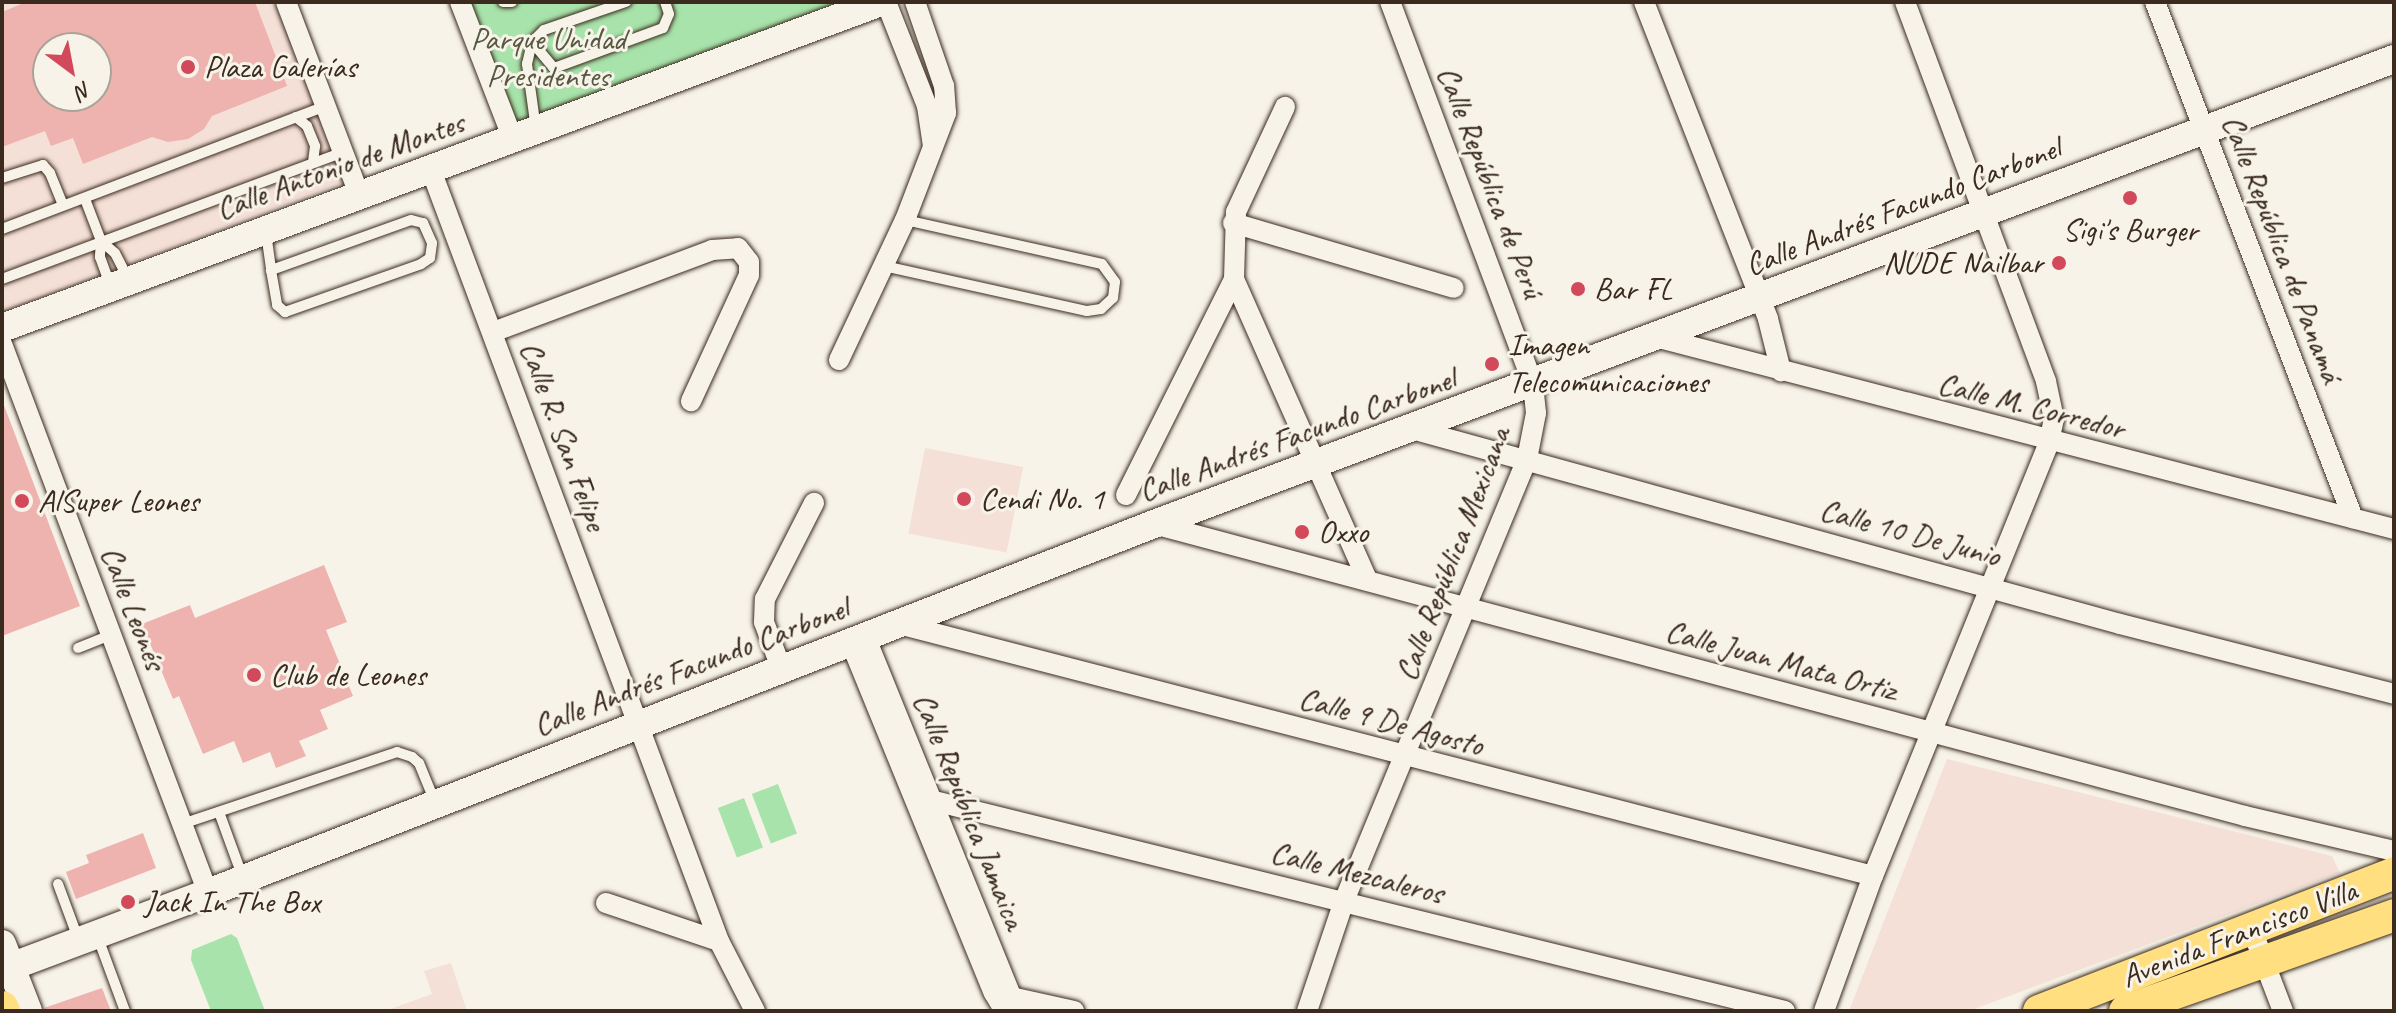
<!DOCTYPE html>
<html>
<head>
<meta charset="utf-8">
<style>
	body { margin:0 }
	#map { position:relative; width:2396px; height:1013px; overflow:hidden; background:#f7f3e8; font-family:Caveat,sans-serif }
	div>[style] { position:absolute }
	.built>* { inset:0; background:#f4e0d7; transform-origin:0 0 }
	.green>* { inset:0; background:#a7e3aa; transform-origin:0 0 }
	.building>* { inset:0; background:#eeb2af }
	.roads { filter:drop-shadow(0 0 2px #3b2a1e) drop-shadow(0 0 2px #3b2a1e) }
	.lane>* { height:10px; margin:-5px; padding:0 5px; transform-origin:5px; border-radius:5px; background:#f7f3e8 }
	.street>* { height:20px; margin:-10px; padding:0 10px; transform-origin:10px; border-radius:10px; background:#f7f3e8 }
	.secondary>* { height:28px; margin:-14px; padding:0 14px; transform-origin:14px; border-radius:14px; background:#f7f3e8 }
	.primary>* { height:32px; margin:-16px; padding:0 16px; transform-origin:16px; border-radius:16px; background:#ffdf80 }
	.dots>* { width:22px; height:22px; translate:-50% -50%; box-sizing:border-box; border:4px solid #f7f3e8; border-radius:50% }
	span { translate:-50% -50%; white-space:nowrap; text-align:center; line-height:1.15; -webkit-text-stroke:6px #f7f3e8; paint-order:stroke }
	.park-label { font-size:32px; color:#565841 }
	.poi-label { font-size:32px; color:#3b2a1e }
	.left { translate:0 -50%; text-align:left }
	.right { translate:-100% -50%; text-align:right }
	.street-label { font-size:32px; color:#3b2a1e }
	.frame { position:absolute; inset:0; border:4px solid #3b2a1e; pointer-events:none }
	.north { position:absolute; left:32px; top:32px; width:80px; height:80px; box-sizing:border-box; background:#f7f3e8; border:2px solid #aca397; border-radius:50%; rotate:148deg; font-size:22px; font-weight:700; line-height:32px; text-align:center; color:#3b2a1e }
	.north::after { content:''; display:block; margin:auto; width:28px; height:36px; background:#d1495b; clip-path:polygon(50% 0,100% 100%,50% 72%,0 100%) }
</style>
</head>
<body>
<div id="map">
	<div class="built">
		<div style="clip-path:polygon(evenodd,2px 2px,274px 2px,342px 171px,343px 183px,2px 312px,2px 2px,48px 48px,96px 48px,96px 96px,48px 96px,48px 48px)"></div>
		<div style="left:925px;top:448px;width:100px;height:87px;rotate:11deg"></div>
		<div style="clip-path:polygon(1947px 759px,2332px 856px,2340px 873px,1969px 1011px,1849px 1011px)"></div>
		<div style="clip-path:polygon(451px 963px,467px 1011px,385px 1011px,432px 994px,424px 971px)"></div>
	</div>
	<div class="green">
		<div style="clip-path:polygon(463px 2px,863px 2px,515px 133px)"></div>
		<div style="left:778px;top:784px;width:53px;height:28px;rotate:69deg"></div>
		<div style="left:744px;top:798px;width:53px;height:28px;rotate:69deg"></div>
		<div style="clip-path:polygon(231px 934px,237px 938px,265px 1011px,211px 1011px,191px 960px,192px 950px)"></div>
	</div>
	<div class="building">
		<div style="clip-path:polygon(evenodd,26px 2px,255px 2px,287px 86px,212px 116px,204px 129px,188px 139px,168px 142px,152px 137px,83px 164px,73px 138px,51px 146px,45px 131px,2px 147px,2px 12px,26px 2px,48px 48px,96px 48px,96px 96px,48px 96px,48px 48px)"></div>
		<div style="clip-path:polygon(2px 400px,80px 606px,2px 636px)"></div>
		<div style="clip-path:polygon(324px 565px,347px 622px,326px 630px,353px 696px,320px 710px,328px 729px,299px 741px,306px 756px,276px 768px,270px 752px,243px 763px,234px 741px,203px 754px,179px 696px,173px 699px,142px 624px,190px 605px,195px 618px)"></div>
		<div style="clip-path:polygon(143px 833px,156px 868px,76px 899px,66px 872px,89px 863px,86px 855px)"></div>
		<div style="clip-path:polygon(102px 988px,111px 1011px,45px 1011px,44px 1008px)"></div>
	</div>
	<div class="roads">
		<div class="lane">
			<div style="left:503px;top:2px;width:9px"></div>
			<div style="left:532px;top:42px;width:33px;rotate:50deg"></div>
			<div style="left:553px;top:67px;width:4px"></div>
			<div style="left:557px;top:67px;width:113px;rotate:-20.2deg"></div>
			<div style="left:663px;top:28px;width:15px;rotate:-67deg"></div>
			<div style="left:669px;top:14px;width:13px;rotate:-108deg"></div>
			<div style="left:296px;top:117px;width:14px;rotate:39deg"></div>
			<div style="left:307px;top:126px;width:22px;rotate:68deg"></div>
			<div style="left:315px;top:146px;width:17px;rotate:97deg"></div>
			<div style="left:536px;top:129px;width:66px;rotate:-97.9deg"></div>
			<div style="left:527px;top:64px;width:23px;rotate:-77deg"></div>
			<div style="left:532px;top:42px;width:17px;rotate:-45deg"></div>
			<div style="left:544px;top:30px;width:87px;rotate:-18.9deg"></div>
			<div style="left:2px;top:178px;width:43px;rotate:-17.6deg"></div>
			<div style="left:43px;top:165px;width:11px;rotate:49deg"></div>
			<div style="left:50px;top:173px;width:35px;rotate:68deg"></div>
			<div style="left:85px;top:199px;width:45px;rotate:69.1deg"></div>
			<div style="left:101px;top:241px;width:16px;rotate:94deg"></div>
			<div style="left:100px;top:257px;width:29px;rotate:70deg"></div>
			<div style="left:2px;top:229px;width:347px;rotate:-20.8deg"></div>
			<div style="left:266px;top:233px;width:37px;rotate:82deg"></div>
			<div style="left:271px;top:270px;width:36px;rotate:80deg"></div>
			<div style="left:277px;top:305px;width:11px;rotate:41deg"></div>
			<div style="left:285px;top:312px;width:144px;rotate:-19.4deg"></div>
			<div style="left:421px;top:264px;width:11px;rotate:-34deg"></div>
			<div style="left:430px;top:258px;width:15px;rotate:-82deg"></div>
			<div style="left:432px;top:243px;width:22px;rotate:-114deg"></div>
			<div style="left:423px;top:223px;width:12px;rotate:-166deg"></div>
			<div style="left:411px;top:220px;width:149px;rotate:160.3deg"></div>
			<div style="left:101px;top:241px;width:18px;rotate:41deg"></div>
			<div style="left:115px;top:253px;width:28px;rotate:63deg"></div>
			<div style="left:884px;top:266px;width:208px;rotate:12.5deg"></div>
			<div style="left:1087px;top:311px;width:14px;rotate:-8deg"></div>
			<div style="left:1101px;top:309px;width:16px;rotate:-43deg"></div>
			<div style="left:1113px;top:298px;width:16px;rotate:-83deg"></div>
			<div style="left:1115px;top:282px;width:22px;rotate:-126deg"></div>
			<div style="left:1102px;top:264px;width:202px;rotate:-167.4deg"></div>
			<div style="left:2px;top:279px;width:365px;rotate:-20.4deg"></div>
			<div style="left:78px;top:648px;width:35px;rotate:-22deg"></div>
			<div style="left:219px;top:812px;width:70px;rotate:70deg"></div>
			<div style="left:182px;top:824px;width:227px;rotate:-18.5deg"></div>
			<div style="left:397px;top:752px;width:16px;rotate:18deg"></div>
			<div style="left:412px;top:757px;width:9px;rotate:41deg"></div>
			<div style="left:419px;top:763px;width:42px;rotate:67.7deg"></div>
			<div style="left:58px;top:884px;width:58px;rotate:69.7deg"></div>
			<div style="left:98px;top:938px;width:78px;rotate:69.7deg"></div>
		</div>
		<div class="street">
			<div style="left:286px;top:2px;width:205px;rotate:69.2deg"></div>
			<div style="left:460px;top:2px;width:147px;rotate:68.9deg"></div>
			<div style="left:886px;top:2px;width:112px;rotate:68.5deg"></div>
			<div style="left:927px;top:106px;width:40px;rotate:81.5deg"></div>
			<div style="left:1644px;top:2px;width:340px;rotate:68.6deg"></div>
			<div style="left:1768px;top:319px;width:54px;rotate:76deg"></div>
			<div style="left:2155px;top:2px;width:553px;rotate:69.01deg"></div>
			<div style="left:431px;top:170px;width:823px;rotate:69.52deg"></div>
			<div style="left:719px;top:941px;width:79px;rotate:62.8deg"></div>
			<div style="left:1233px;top:223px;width:230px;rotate:16.4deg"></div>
			<div style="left:1234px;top:279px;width:330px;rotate:66.1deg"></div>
			<div style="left:493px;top:332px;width:234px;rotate:-20.5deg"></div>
			<div style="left:712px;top:250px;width:26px;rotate:-4deg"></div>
			<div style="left:738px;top:248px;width:18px;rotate:52deg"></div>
			<div style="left:749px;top:262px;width:13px;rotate:90deg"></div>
			<div style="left:749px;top:275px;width:139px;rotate:114.7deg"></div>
			<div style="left:1655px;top:337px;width:764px;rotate:14.56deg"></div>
			<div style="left:2px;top:344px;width:586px;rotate:69.43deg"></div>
			<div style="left:839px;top:360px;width:155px;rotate:-64.8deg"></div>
			<div style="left:905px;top:220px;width:115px;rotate:-69deg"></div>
			<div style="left:946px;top:113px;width:27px;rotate:-94deg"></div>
			<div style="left:944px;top:86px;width:89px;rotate:-109deg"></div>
			<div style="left:1412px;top:429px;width:734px;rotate:15.4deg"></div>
			<div style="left:2120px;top:624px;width:283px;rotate:14.3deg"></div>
			<div style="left:1126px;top:495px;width:241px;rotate:-63.4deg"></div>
			<div style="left:1234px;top:279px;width:67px;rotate:-88.3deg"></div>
			<div style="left:1236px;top:212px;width:116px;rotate:-65deg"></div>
			<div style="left:1154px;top:524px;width:1129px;rotate:14.98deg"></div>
			<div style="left:2245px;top:816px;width:153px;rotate:13.2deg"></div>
			<div style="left:895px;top:623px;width:1010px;rotate:14.5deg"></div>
			<div style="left:865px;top:636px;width:388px;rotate:67.9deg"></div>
			<div style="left:1011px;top:996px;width:15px;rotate:90deg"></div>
			<div style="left:850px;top:641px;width:380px;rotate:67.8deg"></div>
			<div style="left:994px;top:993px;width:21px;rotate:59deg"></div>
			<div style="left:781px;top:668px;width:49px;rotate:-110.3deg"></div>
			<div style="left:764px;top:622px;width:23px;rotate:-88deg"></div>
			<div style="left:765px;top:599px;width:108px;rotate:-63deg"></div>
			<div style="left:914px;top:796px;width:897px;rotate:13.87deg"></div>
			<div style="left:606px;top:903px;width:119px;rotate:18.6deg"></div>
			<div style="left:2252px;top:930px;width:87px;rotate:69.1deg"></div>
			<div style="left:1002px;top:995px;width:74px;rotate:12.5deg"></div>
			<div style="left:1307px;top:1011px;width:116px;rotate:-71.4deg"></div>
			<div style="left:1344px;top:901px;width:478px;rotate:-67.5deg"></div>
			<div style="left:1527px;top:459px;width:47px;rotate:-78.9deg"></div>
			<div style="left:1536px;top:413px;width:29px;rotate:-96deg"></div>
			<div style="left:1533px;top:384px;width:408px;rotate:-110.5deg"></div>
			<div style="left:1824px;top:1011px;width:144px;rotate:-70.1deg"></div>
			<div style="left:1873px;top:876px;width:468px;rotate:-67.9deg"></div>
			<div style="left:2049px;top:442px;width:24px;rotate:-78deg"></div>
			<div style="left:2054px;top:419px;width:39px;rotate:-102deg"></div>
			<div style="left:2046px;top:381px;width:404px;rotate:-110.4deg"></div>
		</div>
		<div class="secondary">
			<div style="left:2px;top:328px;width:938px;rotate:-20.35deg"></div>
			<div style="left:2px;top:944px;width:72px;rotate:68.8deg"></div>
			<div style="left:2px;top:970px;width:220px;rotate:-20.5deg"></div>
			<div style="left:208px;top:893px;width:1015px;rotate:-21.31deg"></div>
			<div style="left:1154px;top:524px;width:1324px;rotate:-20.56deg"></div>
		</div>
		<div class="primary">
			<div style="left:2px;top:1007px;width:4px;rotate:63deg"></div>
			<div style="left:2039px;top:1011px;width:381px;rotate:-21.2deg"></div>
			<div style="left:2125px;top:1011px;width:286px;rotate:-19.6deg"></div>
		</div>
	</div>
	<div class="dots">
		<div style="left:188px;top:67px;background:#d1495b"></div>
		<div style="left:2130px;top:198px;background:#d1495b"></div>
		<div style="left:2059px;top:263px;background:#d1495b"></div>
		<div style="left:1578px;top:289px;background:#d1495b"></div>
		<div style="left:1492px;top:364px;background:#d1495b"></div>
		<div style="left:964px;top:499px;background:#d1495b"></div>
		<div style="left:22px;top:501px;background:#d1495b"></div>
		<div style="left:1302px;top:532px;background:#d1495b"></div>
		<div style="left:254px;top:675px;background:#d1495b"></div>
		<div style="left:128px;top:902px;background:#d1495b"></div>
	</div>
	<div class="park-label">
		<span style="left:548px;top:58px">Parque Unidad<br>Presidentes</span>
	</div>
	<div class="poi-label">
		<span class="left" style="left:204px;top:67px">Plaza Galerías</span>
		<span style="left:2130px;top:230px">Sigi's Burger</span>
		<span class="right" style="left:2043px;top:263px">NUDE Nailbar</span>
		<span class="left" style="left:1594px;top:289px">Bar FL</span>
		<span class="left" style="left:1508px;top:364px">Imagen<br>Telecomunicaciones</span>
		<span class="left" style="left:980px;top:499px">Cendi No. 1</span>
		<span class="left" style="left:38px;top:501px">AlSuper Leones</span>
		<span class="left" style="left:1318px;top:532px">Oxxo</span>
		<span class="left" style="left:270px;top:675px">Club de Leones</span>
		<span class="left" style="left:144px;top:902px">Jack In The Box</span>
	</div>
	<div class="street-label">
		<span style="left:340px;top:166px;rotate:-20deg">Calle Antonio de Montes</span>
		<span style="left:1490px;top:182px;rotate:69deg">Calle República de Perú</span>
		<span style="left:1903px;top:207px;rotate:-21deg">Calle Andrés Facundo Carbonel</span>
		<span style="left:2282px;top:249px;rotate:69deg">Calle República de Panamá</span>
		<span style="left:2031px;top:406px;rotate:14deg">Calle M. Corredor</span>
		<span style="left:1297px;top:435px;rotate:-20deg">Calle Andrés Facundo Carbonel</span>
		<span style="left:563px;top:436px;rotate:70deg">Calle R. San Felipe</span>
		<span style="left:1910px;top:533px;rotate:15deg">Calle 10 De Junio</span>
		<span style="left:1453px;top:554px;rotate:-69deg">Calle República Mexicana</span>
		<span style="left:133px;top:608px;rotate:69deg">Calle Leonés</span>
		<span style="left:1781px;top:661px;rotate:15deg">Calle Juan Mata Ortiz</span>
		<span style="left:691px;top:667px;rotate:-21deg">Calle Andrés Facundo Carbonel</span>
		<span style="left:1391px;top:722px;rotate:15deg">Calle 9 De Agosto</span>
		<span style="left:969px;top:811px;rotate:68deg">Calle República Jamaica</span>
		<span style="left:1357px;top:873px;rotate:14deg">Calle Mezcaleros</span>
		<span style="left:2239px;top:934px;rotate:-21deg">Avenida Francisco Villa</span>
	</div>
	<div class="frame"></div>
	<div class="north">N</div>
</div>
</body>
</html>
